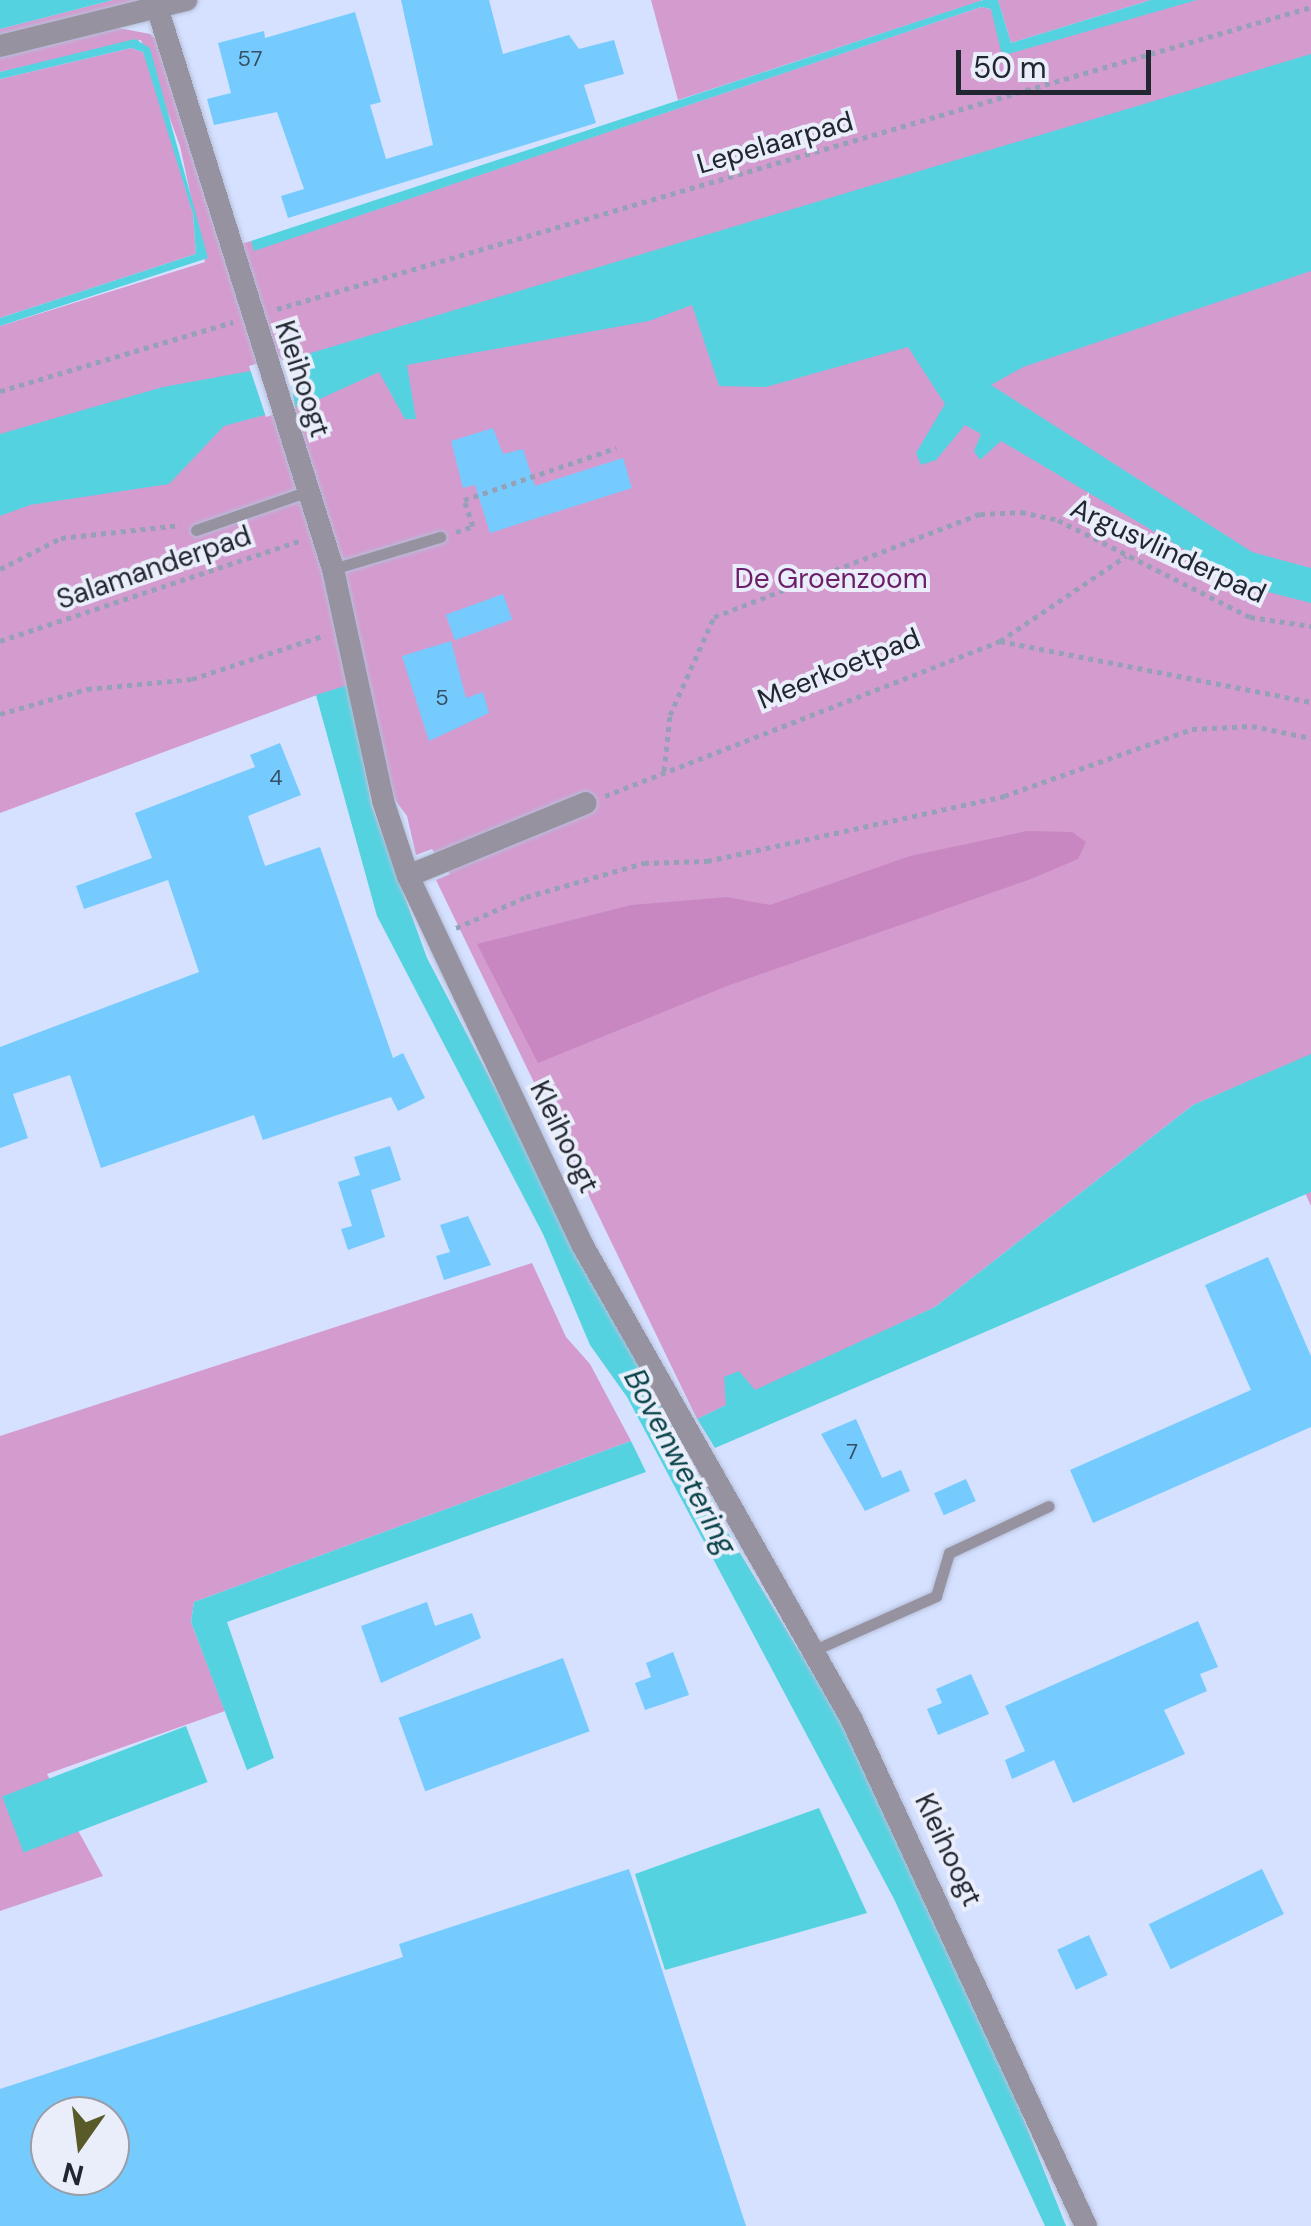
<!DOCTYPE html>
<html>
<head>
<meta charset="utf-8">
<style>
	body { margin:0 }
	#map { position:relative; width:1311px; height:2226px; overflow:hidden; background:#d5e1ff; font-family:"DM Sans",sans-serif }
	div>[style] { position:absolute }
	.green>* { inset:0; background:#d49bce }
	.forest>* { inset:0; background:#c987c2 }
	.water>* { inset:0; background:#55d2e0; transform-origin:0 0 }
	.pier>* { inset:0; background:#d5e1ff }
	.building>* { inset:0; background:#75cbfe; transform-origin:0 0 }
	.path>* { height:5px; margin-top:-2.5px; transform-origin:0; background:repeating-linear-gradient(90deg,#96a0b7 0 5px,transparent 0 10px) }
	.roads { filter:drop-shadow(0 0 2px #b5bfda) drop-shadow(0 0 2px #b5bfda) }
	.lane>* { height:11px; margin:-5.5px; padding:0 5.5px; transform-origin:5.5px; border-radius:5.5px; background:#96929f }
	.street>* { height:22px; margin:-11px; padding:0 11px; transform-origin:11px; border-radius:11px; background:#96929f }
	span { translate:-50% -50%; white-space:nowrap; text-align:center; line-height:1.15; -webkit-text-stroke:8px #e9eefa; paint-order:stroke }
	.number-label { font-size:22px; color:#364f64 }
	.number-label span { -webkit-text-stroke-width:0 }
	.street-label { font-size:28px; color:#212631 }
	.park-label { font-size:28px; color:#6c1f68 }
	.water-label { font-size:30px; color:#0a444a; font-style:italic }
	.north { position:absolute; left:30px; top:2096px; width:100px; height:100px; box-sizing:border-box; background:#e9eefa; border:2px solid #999eaa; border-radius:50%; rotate:194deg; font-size:28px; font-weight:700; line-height:40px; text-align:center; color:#212631 }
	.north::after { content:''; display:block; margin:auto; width:35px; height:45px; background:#585b29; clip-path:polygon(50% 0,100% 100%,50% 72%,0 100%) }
	.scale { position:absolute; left:956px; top:50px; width:195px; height:45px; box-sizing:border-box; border:5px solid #212631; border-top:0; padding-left:12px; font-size:30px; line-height:35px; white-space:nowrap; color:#212631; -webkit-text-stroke:8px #e9eefa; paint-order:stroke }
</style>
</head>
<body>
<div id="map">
	<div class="green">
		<div style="clip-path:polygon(113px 0,141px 0,0 35px,0 29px)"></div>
		<div style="clip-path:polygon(651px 0,981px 0,981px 1px,678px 100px)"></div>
		<div style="clip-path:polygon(998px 0,1151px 0,1011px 43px)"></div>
		<div style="clip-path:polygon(1174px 0,1311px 0,1311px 1206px,1254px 1079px,1193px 1105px,935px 1307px,697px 1419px,436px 880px,450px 874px,432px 849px,416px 855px,407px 816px,317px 695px,0 813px,0 326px,205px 262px,180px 146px,141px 40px,0 72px,0 55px,114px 27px,150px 34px,160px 43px,238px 245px,251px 241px,255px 250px,981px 7px,991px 9px,1008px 49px)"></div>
		<div style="clip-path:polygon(131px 48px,143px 52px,153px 77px,193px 214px,196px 254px,0 318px,0 79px)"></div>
		<div style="clip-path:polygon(532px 1263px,566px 1337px,590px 1364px,631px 1441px,194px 1602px,191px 1622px,225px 1711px,47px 1774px,103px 1876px,0 1911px,0 1436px)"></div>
	</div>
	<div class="forest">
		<div style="clip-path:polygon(1027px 831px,1072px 832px,1086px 842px,1078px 859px,1031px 879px,727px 986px,538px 1063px,477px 944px,631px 905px,727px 897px,770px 905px,910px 856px)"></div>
	</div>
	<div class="water">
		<div style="clip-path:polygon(0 0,113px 0,0 29px)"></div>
		<div style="clip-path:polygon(983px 0,998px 0,1011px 43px,1151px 0,1197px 0,1008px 54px,1001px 51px,991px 9px,981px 7px,254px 251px,251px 241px)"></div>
		<div style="clip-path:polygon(135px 39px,150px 48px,208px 258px,0 326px,0 318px,196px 254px,193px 214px,143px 52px,131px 48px,0 79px,0 72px)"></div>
		<div style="clip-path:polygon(1311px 54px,1311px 271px,1023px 367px,991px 385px,1252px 552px,1311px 568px,1311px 603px,1248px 587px,1001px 441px,980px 460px,974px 451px,981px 434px,965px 425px,936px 460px,921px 465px,916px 453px,945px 404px,908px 347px,766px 387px,719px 386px,692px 305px,649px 321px,407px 365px,416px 419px,405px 419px,379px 372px,313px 402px,224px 426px,169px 484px,30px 505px,0 516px,0 434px,163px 387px,251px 371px)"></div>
		<div style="clip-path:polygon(348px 685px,372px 807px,427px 958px,728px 1533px,839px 1717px,983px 2017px,1066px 2226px,1045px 2226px,894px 1899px,627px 1397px,590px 1345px,543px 1234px,377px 916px,316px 695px)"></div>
		<div style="clip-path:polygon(1311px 1054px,1311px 1192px,715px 1448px,697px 1419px,726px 1405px,724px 1377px,739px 1371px,755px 1390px,935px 1307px,1193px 1105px)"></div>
		<div style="clip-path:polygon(631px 1441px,646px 1472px,227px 1622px,274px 1758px,247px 1770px,191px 1622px,194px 1602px)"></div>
		<div style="left:186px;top:1726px;width:60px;height:197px;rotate:69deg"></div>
		<div style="clip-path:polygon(819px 1808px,867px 1913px,665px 1970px,635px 1874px)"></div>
	</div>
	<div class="pier">
		<div style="clip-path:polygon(279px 357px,288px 364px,295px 408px,266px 417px,249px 366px)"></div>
	</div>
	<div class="building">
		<div style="clip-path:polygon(401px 0,489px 0,503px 54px,569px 35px,579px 49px,614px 40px,624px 74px,584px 85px,596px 123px,288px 218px,281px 196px,304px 189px,277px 112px,214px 125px,207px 99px,231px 93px,218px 43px,264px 31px,265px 38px,355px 12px,381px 102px,370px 105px,386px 159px,433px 145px)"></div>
		<div style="clip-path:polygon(493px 428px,503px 454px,523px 449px,535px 486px,623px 458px,632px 488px,490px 533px,475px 485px,463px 488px,451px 441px)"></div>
		<div style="left:503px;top:594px;width:27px;height:61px;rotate:70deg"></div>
		<div style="clip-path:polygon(451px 641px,466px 698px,483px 692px,489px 713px,429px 741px,402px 656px)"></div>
		<div style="clip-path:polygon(280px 743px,301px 795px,248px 816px,265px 866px,320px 847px,393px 1058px,403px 1053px,425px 1098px,398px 1111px,391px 1097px,263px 1140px,254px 1115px,101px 1168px,70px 1075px,13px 1094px,28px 1138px,0 1148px,0 1047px,199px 972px,168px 880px,84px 909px,76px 886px,152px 858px,135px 813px,255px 767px,250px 755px)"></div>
		<div style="clip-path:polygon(390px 1146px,401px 1180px,371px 1190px,385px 1237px,348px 1250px,341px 1229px,352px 1226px,338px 1182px,360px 1175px,354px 1157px)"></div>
		<div style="clip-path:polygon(468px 1216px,491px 1265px,444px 1280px,436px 1256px,450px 1252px,440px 1225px)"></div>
		<div style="clip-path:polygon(1268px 1257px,1311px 1356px,1311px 1427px,1093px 1523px,1070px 1470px,1251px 1390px,1205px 1285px)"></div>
		<div style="clip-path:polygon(856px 1419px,882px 1478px,901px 1470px,910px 1491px,865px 1511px,821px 1434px)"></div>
		<div style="left:966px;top:1479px;width:24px;height:35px;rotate:66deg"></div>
		<div style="clip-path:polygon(427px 1602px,435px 1626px,472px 1613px,481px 1638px,381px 1683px,361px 1626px)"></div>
		<div style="clip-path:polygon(1198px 1621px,1218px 1667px,1200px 1674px,1207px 1691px,1164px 1710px,1185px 1754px,1073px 1803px,1054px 1760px,1012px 1779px,1005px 1760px,1025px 1751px,1005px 1706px)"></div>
		<div style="clip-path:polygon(673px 1652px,689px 1695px,645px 1710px,635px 1683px,651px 1677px,646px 1663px)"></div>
		<div style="left:563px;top:1658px;width:78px;height:175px;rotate:70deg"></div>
		<div style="clip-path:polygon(971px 1674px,989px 1714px,938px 1735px,927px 1709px,942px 1703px,936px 1689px)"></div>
		<div style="clip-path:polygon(evenodd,629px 1869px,746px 2226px,0 2226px,0 2089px,403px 1957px,399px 1944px,629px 1869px,50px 2116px,110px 2116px,110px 2176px,50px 2176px,50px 2116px)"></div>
		<div style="left:1262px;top:1869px;width:50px;height:126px;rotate:64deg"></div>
		<div style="left:1089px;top:1935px;width:44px;height:35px;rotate:65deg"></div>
	</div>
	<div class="path">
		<div style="left:277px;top:309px;width:1077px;rotate:-16.28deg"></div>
		<div style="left:0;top:391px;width:243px;rotate:-16.5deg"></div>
		<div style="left:456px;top:532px;width:18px;rotate:-19deg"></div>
		<div style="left:473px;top:526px;width:28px;rotate:-109deg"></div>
		<div style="left:464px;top:500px;width:161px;rotate:-18.9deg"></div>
		<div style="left:0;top:569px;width:68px;rotate:-26.9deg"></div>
		<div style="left:61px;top:538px;width:120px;rotate:-6.2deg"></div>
		<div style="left:0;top:641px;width:315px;rotate:-18.5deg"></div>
		<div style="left:1000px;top:641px;width:152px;rotate:-34deg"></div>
		<div style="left:0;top:714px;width:91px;rotate:-16deg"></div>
		<div style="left:87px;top:689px;width:105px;rotate:-5.4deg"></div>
		<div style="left:192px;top:679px;width:140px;rotate:-18.3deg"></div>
		<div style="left:664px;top:771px;width:56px;rotate:-83.9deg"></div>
		<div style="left:670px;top:715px;width:107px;rotate:-65.8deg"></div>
		<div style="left:714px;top:617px;width:285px;rotate:-21.2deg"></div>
		<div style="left:980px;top:514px;width:41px;rotate:-2.8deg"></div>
		<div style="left:1021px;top:512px;width:38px;rotate:12deg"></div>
		<div style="left:1058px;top:520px;width:215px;rotate:26.8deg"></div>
		<div style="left:1250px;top:617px;width:62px;rotate:8.4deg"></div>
		<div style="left:605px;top:796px;width:424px;rotate:-21.4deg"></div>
		<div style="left:1000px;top:641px;width:317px;rotate:11.1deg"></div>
		<div style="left:456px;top:928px;width:77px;rotate:-23.9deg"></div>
		<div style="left:526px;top:897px;width:123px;rotate:-16.1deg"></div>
		<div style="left:644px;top:863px;width:63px;rotate:-1.8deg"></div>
		<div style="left:707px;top:861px;width:304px;rotate:-12.3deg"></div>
		<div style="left:1004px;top:796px;width:200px;rotate:-19.6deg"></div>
		<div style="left:1192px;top:729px;width:60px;rotate:-2.9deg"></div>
		<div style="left:1252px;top:726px;width:60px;rotate:11.5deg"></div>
	</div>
	<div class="roads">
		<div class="lane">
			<div style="left:196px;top:530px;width:116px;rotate:-19.1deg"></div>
			<div style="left:333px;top:569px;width:112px;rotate:-16.7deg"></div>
			<div style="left:812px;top:1651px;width:136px;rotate:-23.9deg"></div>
			<div style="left:936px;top:1596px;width:45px;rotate:-73.2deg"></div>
			<div style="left:949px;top:1553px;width:110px;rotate:-25.2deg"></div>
		</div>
		<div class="street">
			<div style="left:157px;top:7px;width:589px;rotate:72.61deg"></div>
			<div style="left:333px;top:569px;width:237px;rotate:77.8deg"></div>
			<div style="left:383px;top:801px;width:79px;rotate:71.6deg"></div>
			<div style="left:408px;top:876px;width:409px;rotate:64.7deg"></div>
			<div style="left:583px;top:1246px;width:545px;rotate:60.42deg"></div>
			<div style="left:852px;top:1720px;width:557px;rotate:65.18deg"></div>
			<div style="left:0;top:46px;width:192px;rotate:-13.9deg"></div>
			<div style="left:408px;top:876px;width:192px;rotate:-22.3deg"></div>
		</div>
	</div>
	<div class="number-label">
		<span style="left:250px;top:59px">57</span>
		<span style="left:442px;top:698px">5</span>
		<span style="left:276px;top:778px">4</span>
		<span style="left:852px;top:1452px">7</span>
	</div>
	<div class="street-label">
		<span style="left:775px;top:143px;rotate:-16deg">Lepelaarpad</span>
		<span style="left:302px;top:379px;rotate:72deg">Kleihoogt</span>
		<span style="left:1168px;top:551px;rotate:25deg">Argusvlinderpad</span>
		<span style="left:154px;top:568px;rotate:-19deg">Salamanderpad</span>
		<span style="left:839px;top:669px;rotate:-22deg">Meerkoetpad</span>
		<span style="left:564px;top:1137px;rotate:64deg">Kleihoogt</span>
		<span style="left:948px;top:1850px;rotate:65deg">Kleihoogt</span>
	</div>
	<div class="park-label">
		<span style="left:831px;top:579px">De Groenzoom</span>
	</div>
	<div class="water-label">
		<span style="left:680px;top:1462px;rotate:62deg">Bovenwetering</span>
	</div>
	<div class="north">N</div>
	<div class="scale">50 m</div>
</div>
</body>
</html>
